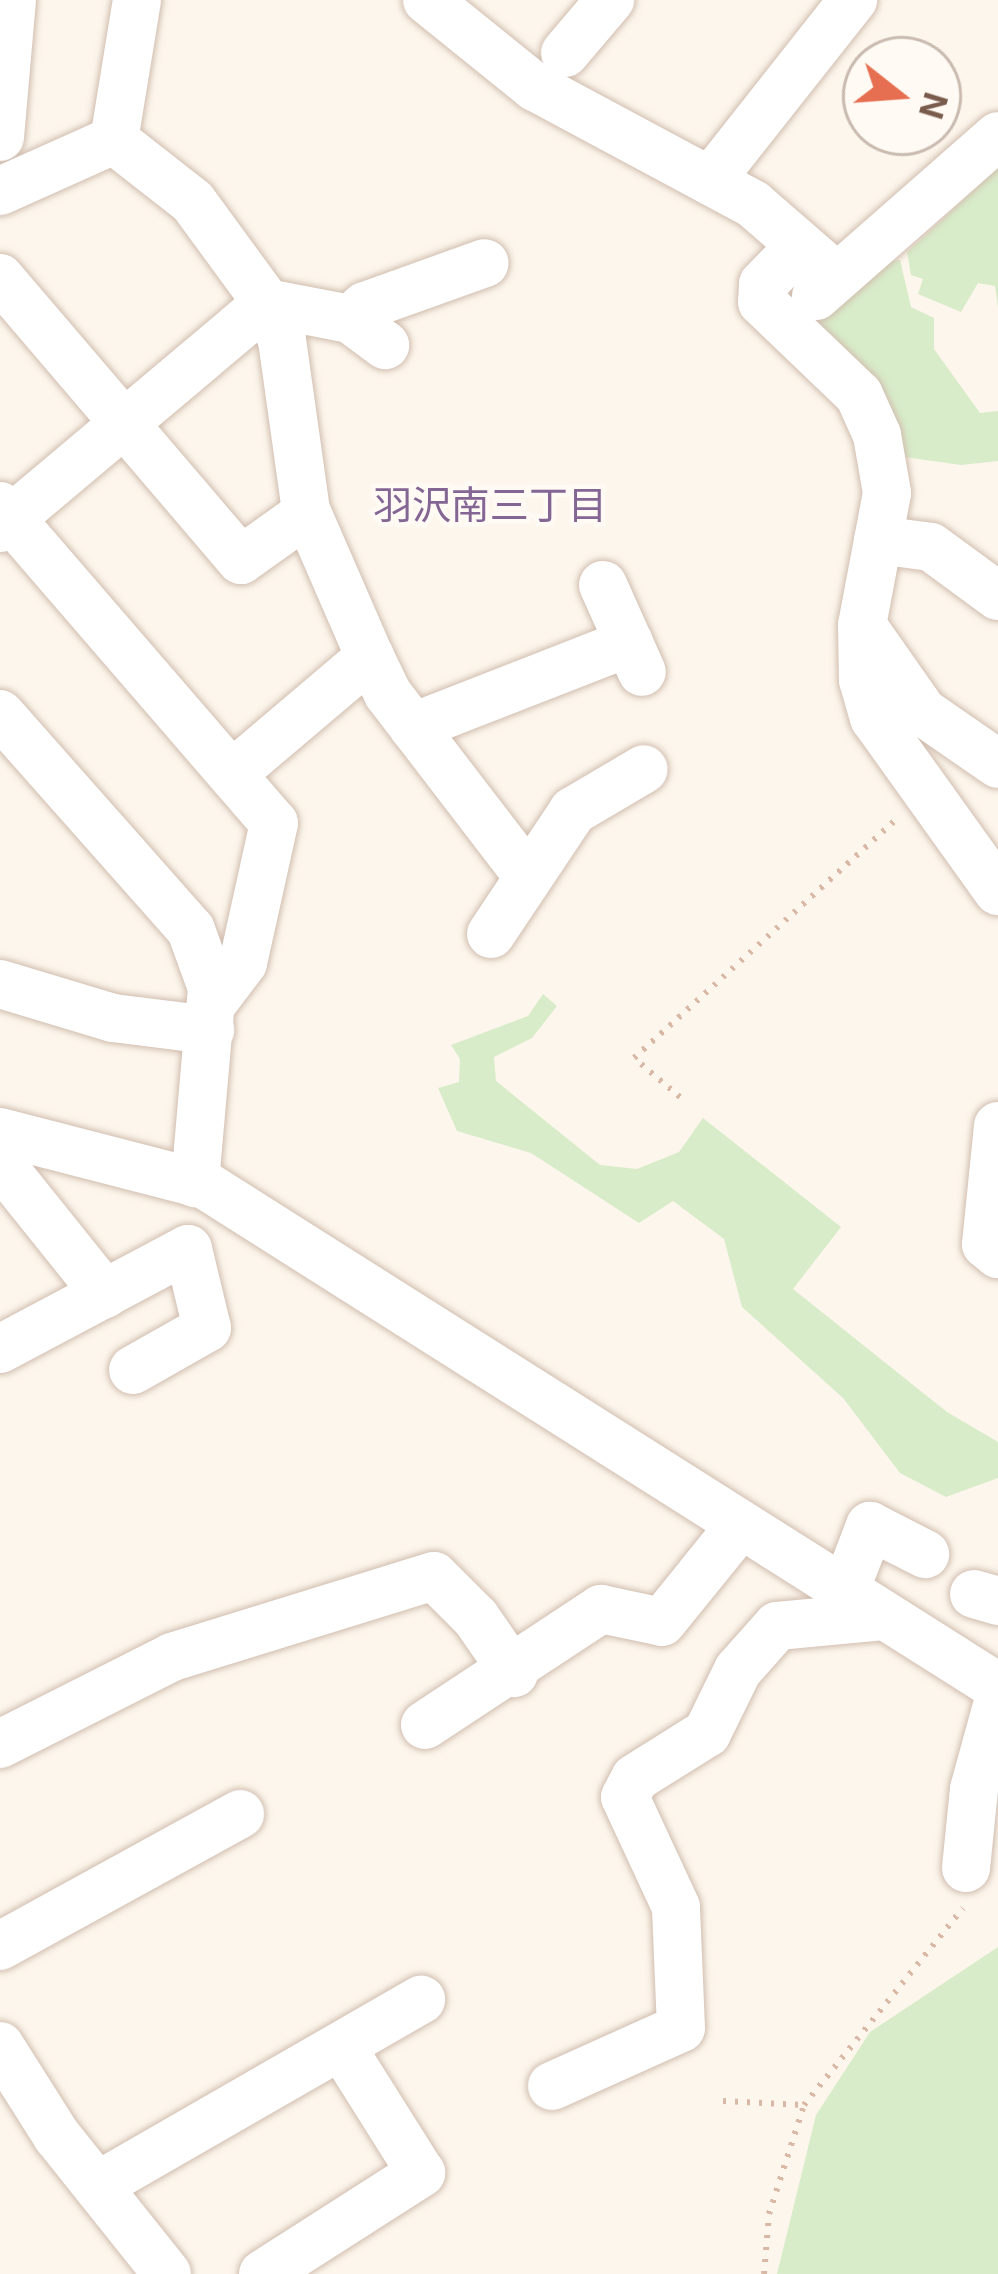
<!DOCTYPE html>
<html>
<head>
<meta charset="utf-8">
<style>
	body { margin:0 }
	#map { position:relative; width:998px; height:2274px; overflow:hidden; background:#fdf6ec; font-family:Inter,"Noto Sans JP",sans-serif }
	div>[style] { position:absolute }
	.green>* { inset:0; background:#d8ecc9 }
	.path>* { height:6px; margin-top:-3px; transform-origin:0; background:repeating-linear-gradient(90deg,#d9b8a5 0 3px,transparent 0 12px) }
	.roads { filter:drop-shadow(0 0 3px #d1beb0) drop-shadow(0 0 3px #d1beb0) }
	.minor>* { height:48px; margin:-24px; padding:0 24px; transform-origin:24px; border-radius:24px; background:#fff }
	span { translate:-50% -50%; white-space:nowrap; text-align:center; line-height:1.15; -webkit-text-stroke:9px #fffaf3; paint-order:stroke }
	.neighbourhood-label { font-size:39px; color:#846695 }
	.north { position:absolute; left:842px; top:36px; width:120px; height:120px; box-sizing:border-box; background:#fffaf3; border:3px solid #cabbb1; border-radius:50%; rotate:107deg; font-size:33px; font-weight:700; line-height:48px; text-align:center; color:#7a5c4d }
	.north::after { content:''; display:block; margin:auto; width:42px; height:54px; background:#e76f51; clip-path:polygon(50% 0,100% 100%,50% 72%,0 100%) }
</style>
</head>
<body>
<div id="map">
	<div class="green">
		<div style="clip-path:polygon(998px 168px,998px 308px,995px 286px,978px 283px,961px 312px,918px 294px,923px 279px,911px 275px,907px 252px)"></div>
		<div style="clip-path:polygon(900px 260px,911px 307px,934px 318px,934px 349px,980px 413px,998px 411px,998px 461px,961px 465px,890px 455px,808px 327px,871px 264px)"></div>
		<div style="clip-path:polygon(543px 994px,557px 1006px,532px 1038px,494px 1057px,496px 1081px,600px 1165px,637px 1169px,679px 1152px,703px 1118px,841px 1227px,793px 1289px,947px 1412px,998px 1442px,998px 1478px,946px 1497px,900px 1473px,843px 1398px,742px 1307px,724px 1239px,673px 1201px,639px 1223px,531px 1153px,457px 1131px,438px 1088px,459px 1082px,460px 1059px,451px 1045px,528px 1016px)"></div>
		<div style="clip-path:polygon(998px 1947px,998px 2274px,777px 2274px,816px 2115px,870px 2032px)"></div>
	</div>
	<div class="path">
		<div style="left:680px;top:1097px;width:60px;rotate:-139.7deg"></div>
		<div style="left:634px;top:1058px;width:355px;rotate:-42.3deg"></div>
		<div style="left:723px;top:2101px;width:81px;rotate:2.8deg"></div>
		<div style="left:764px;top:2274px;width:60px;rotate:-85.2deg"></div>
		<div style="left:769px;top:2214px;width:114px;rotate:-72.2deg"></div>
		<div style="left:804px;top:2105px;width:253px;rotate:-51.1deg"></div>
	</div>
	<div class="roads">
		<div class="minor">
			<div style="left:137px;top:0;width:142px;rotate:99.3deg"></div>
			<div style="left:114px;top:140px;width:100px;rotate:38.1deg"></div>
			<div style="left:193px;top:202px;width:125px;rotate:53.8deg"></div>
			<div style="left:267px;top:303px;width:40px;rotate:68deg"></div>
			<div style="left:282px;top:340px;width:172px;rotate:82deg"></div>
			<div style="left:306px;top:510px;width:160px;rotate:66.5deg"></div>
			<div style="left:370px;top:657px;width:41px;rotate:64.1deg"></div>
			<div style="left:388px;top:694px;width:228px;rotate:52.5deg"></div>
			<div style="left:427px;top:0;width:139px;rotate:38.9deg"></div>
			<div style="left:535px;top:87px;width:247px;rotate:28.2deg"></div>
			<div style="left:753px;top:204px;width:111px;rotate:41deg"></div>
			<div style="left:565px;top:53px;width:70px;rotate:-49.7deg"></div>
			<div style="left:0;top:137px;width:138px;rotate:-85deg"></div>
			<div style="left:710px;top:181px;width:231px;rotate:-51.7deg"></div>
			<div style="left:0;top:191px;width:125px;rotate:-24.1deg"></div>
			<div style="left:800px;top:246px;width:53px;rotate:134.2deg"></div>
			<div style="left:763px;top:284px;width:18px;rotate:93deg"></div>
			<div style="left:762px;top:302px;width:134px;rotate:43.8deg"></div>
			<div style="left:859px;top:395px;width:44px;rotate:65.8deg"></div>
			<div style="left:877px;top:435px;width:59px;rotate:80.2deg"></div>
			<div style="left:887px;top:493px;width:134px;rotate:100.7deg"></div>
			<div style="left:862px;top:625px;width:55px;rotate:89deg"></div>
			<div style="left:863px;top:680px;width:40px;rotate:74deg"></div>
			<div style="left:874px;top:718px;width:213px;rotate:54.4deg"></div>
			<div style="left:0;top:278px;width:371px;rotate:49.5deg"></div>
			<div style="left:241px;top:560px;width:81px;rotate:-35.5deg"></div>
			<div style="left:816px;top:296px;width:242px;rotate:-41.3deg"></div>
			<div style="left:350px;top:319px;width:20px;rotate:-41deg"></div>
			<div style="left:365px;top:306px;width:127px;rotate:-19.7deg"></div>
			<div style="left:0;top:506px;width:419px;rotate:49.2deg"></div>
			<div style="left:274px;top:823px;width:143px;rotate:102.5deg"></div>
			<div style="left:243px;top:963px;width:53px;rotate:127.3deg"></div>
			<div style="left:0;top:528px;width:349px;rotate:-40.1deg"></div>
			<div style="left:267px;top:303px;width:85px;rotate:10.9deg"></div>
			<div style="left:350px;top:319px;width:44px;rotate:36.6deg"></div>
			<div style="left:878px;top:540px;width:53px;rotate:7.5deg"></div>
			<div style="left:931px;top:547px;width:83px;rotate:36.2deg"></div>
			<div style="left:603px;top:585px;width:95px;rotate:65.9deg"></div>
			<div style="left:862px;top:625px;width:106px;rotate:55deg"></div>
			<div style="left:923px;top:712px;width:91px;rotate:34.7deg"></div>
			<div style="left:0;top:714px;width:288px;rotate:48.5deg"></div>
			<div style="left:191px;top:930px;width:62px;rotate:70.1deg"></div>
			<div style="left:212px;top:988px;width:196px;rotate:95deg"></div>
			<div style="left:413px;top:727px;width:232px;rotate:-21.3deg"></div>
			<div style="left:232px;top:774px;width:181px;rotate:-40.3deg"></div>
			<div style="left:491px;top:934px;width:148px;rotate:-56.3deg"></div>
			<div style="left:573px;top:811px;width:82px;rotate:-30.6deg"></div>
			<div style="left:0;top:984px;width:118px;rotate:16.7deg"></div>
			<div style="left:113px;top:1018px;width:98px;rotate:7.1deg"></div>
			<div style="left:998px;top:1126px;width:119px;rotate:95.8deg"></div>
			<div style="left:986px;top:1244px;width:16px;rotate:40deg"></div>
			<div style="left:0;top:1132px;width:212px;rotate:14.5deg"></div>
			<div style="left:205px;top:1185px;width:939px;rotate:32.34deg"></div>
			<div style="left:0;top:1163px;width:168px;rotate:51.3deg"></div>
			<div style="left:0;top:1349px;width:213px;rotate:-28deg"></div>
			<div style="left:188px;top:1249px;width:81px;rotate:76.5deg"></div>
			<div style="left:207px;top:1328px;width:85px;rotate:150.4deg"></div>
			<div style="left:845px;top:1591px;width:70px;rotate:-69deg"></div>
			<div style="left:870px;top:1526px;width:62px;rotate:27deg"></div>
			<div style="left:974px;top:1594px;width:25px;rotate:16deg"></div>
			<div style="left:425px;top:1725px;width:211px;rotate:-33.4deg"></div>
			<div style="left:601px;top:1609px;width:62px;rotate:12deg"></div>
			<div style="left:662px;top:1622px;width:122px;rotate:-51deg"></div>
			<div style="left:0;top:1744px;width:193px;rotate:-26.8deg"></div>
			<div style="left:172px;top:1657px;width:274px;rotate:-17.2deg"></div>
			<div style="left:434px;top:1576px;width:59px;rotate:45deg"></div>
			<div style="left:476px;top:1618px;width:67px;rotate:55.4deg"></div>
			<div style="left:966px;top:1868px;width:79px;rotate:-84.2deg"></div>
			<div style="left:974px;top:1789px;width:90px;rotate:-74.6deg"></div>
			<div style="left:0;top:1946px;width:274px;rotate:-28.8deg"></div>
			<div style="left:0;top:2046px;width:107px;rotate:57.7deg"></div>
			<div style="left:57px;top:2136px;width:176px;rotate:51.4deg"></div>
			<div style="left:552px;top:2086px;width:141px;rotate:-24.2deg"></div>
			<div style="left:681px;top:2028px;width:121px;rotate:-92.4deg"></div>
			<div style="left:676px;top:1907px;width:121px;rotate:-114.9deg"></div>
			<div style="left:625px;top:1797px;width:21px;rotate:-62deg"></div>
			<div style="left:635px;top:1778px;width:85px;rotate:-32deg"></div>
			<div style="left:707px;top:1733px;width:70px;rotate:-63.8deg"></div>
			<div style="left:738px;top:1670px;width:59px;rotate:-48.4deg"></div>
			<div style="left:777px;top:1626px;width:107px;rotate:-5.3deg"></div>
			<div style="left:97px;top:2186px;width:374px;rotate:-29.9deg"></div>
			<div style="left:263px;top:2274px;width:188px;rotate:-32.6deg"></div>
			<div style="left:421px;top:2173px;width:150px;rotate:-122.2deg"></div>
		</div>
	</div>
	<div class="neighbourhood-label">
		<span style="left:490px;top:505px">羽沢南三丁目</span>
	</div>
	<div class="north">N</div>
</div>
</body>
</html>
